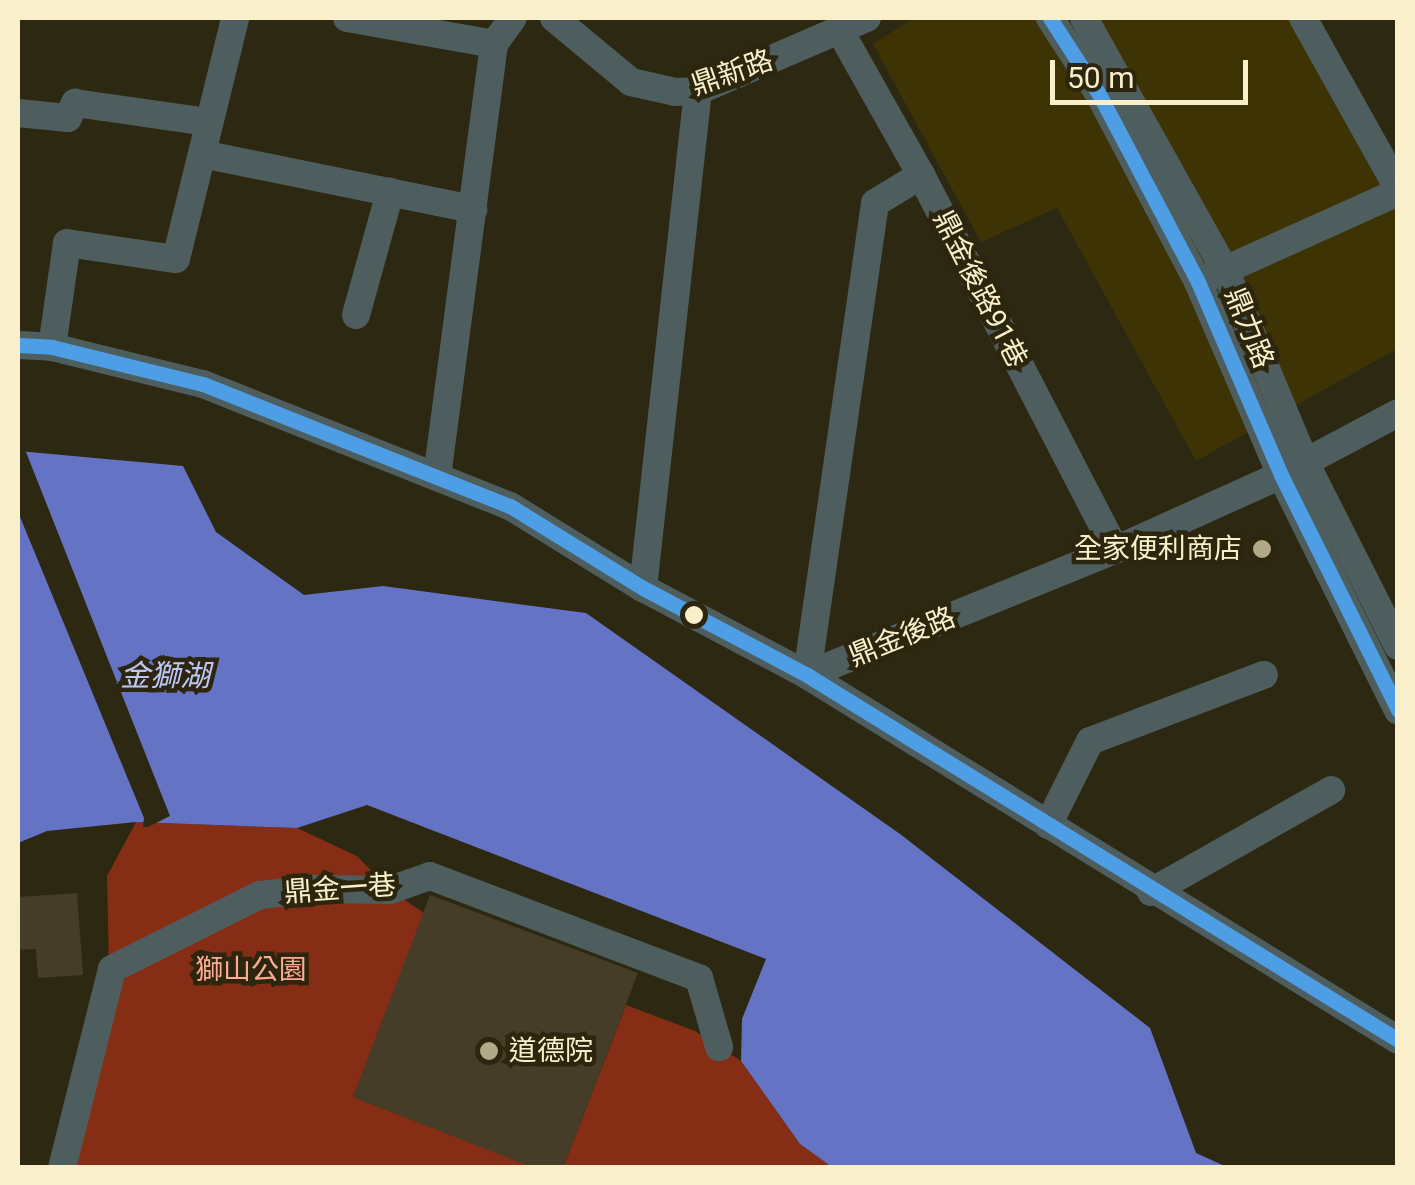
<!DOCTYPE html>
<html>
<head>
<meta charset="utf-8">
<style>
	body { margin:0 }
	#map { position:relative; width:1415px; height:1185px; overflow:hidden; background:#2d2811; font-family:Roboto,"Noto Sans TC",sans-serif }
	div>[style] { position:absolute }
	.built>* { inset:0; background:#3e3305 }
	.green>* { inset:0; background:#852e15 }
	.water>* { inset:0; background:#6573c5 }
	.pier>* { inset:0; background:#2d2811 }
	.building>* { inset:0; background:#463d28 }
	.minor>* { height:28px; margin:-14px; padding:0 14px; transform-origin:14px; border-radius:14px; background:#4e5e5f }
	.bus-1>* { height:15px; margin:-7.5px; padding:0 7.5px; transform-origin:7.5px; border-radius:7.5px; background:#4d9ee5 }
	.dots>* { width:28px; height:28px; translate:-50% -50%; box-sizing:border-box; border:5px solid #2d260e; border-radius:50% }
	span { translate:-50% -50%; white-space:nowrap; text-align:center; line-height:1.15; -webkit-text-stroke:9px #2d260e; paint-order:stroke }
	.street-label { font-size:28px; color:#f9efca }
	.poi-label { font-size:28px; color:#f9efca }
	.right { translate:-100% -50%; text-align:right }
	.left { translate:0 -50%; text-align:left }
	.park-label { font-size:28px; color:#fdaa95 }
	.water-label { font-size:30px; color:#bcc7f7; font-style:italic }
	.frame { position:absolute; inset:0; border:20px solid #f9efca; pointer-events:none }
	.scale { position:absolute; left:1050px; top:60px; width:198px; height:45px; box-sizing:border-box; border:5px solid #f9efca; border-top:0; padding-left:12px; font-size:30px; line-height:35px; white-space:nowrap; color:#f9efca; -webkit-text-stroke:8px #2d260e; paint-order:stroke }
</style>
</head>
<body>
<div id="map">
	<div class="built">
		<div style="clip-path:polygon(914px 18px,1309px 18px,1397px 165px,1397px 349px,1196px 461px,1057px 208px,981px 242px,873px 44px)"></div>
	</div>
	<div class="green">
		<div style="clip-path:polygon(136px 822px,297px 828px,357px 856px,390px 890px,424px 913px,353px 1097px,534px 1167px,75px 1168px,110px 1015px,107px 876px)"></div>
		<div style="clip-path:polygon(626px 1005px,695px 1031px,741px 1061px,800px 1144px,832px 1167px,563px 1168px)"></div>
	</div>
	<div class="water">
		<div style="clip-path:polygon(18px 451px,183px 466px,216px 532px,304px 595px,383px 586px,586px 613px,900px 834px,1150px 1028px,1196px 1153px,1227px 1167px,832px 1167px,800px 1144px,741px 1061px,742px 1019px,766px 959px,367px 805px,297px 828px,136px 822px,47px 831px,18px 843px)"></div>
	</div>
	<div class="pier">
		<div style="clip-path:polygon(18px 448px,26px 452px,170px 816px,148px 827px,143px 827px,144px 818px,18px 512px)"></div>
	</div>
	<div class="building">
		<div style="clip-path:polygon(77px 893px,83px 975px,38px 978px,36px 949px,18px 950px,18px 897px)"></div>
		<div style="clip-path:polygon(430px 895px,638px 973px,563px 1168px,534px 1168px,353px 1097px)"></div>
	</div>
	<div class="minor">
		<div style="left:347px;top:18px;width:149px;rotate:10deg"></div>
		<div style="left:554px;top:18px;width:100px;rotate:39.7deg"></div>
		<div style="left:631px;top:82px;width:45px;rotate:12.8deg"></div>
		<div style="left:675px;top:92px;width:23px;rotate:-2deg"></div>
		<div style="left:698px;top:91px;width:184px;rotate:-23.4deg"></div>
		<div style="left:1050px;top:18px;width:90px;rotate:57.2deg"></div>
		<div style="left:1099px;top:94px;width:212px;rotate:62.2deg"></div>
		<div style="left:1198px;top:282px;width:210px;rotate:66.7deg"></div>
		<div style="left:1281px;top:475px;width:263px;rotate:63.6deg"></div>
		<div style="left:1084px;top:18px;width:289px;rotate:60.8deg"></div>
		<div style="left:1225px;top:270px;width:208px;rotate:67.4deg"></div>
		<div style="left:1305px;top:462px;width:206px;rotate:63.2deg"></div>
		<div style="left:1303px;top:18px;width:195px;rotate:60.8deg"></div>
		<div style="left:840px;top:31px;width:165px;rotate:60.6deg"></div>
		<div style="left:921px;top:175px;width:422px;rotate:62.6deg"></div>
		<div style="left:18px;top:113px;width:50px;rotate:5.7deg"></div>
		<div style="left:68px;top:118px;width:17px;rotate:-65deg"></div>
		<div style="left:75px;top:103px;width:135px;rotate:8.1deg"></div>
		<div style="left:202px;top:154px;width:277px;rotate:11.5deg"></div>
		<div style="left:1207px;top:278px;width:209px;rotate:-24.2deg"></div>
		<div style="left:356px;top:315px;width:128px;rotate:-74.5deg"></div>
		<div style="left:18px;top:345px;width:34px;rotate:3deg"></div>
		<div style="left:52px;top:347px;width:155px;rotate:13.8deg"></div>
		<div style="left:203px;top:384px;width:330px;rotate:21.7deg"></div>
		<div style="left:510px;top:506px;width:156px;rotate:31.7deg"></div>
		<div style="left:643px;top:588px;width:186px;rotate:27.9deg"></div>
		<div style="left:807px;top:675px;width:695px;rotate:31.7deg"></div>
		<div style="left:52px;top:347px;width:105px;rotate:-81.8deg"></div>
		<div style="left:67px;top:243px;width:110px;rotate:8.4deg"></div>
		<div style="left:176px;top:259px;width:248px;rotate:-76.2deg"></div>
		<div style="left:437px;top:477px;width:437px;rotate:-82.5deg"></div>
		<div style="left:494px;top:44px;width:32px;rotate:-54deg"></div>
		<div style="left:643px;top:588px;width:500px;rotate:-83.69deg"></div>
		<div style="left:807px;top:675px;width:332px;rotate:-22.1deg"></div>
		<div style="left:1115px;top:550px;width:182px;rotate:-24.3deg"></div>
		<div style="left:1281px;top:475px;width:132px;rotate:-27.9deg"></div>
		<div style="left:807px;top:675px;width:477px;rotate:-81.8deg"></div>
		<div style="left:875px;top:203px;width:54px;rotate:-31.3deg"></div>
		<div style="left:1048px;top:825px;width:94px;rotate:-63.4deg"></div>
		<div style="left:1090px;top:741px;width:186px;rotate:-20.8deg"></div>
		<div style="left:1151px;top:892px;width:207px;rotate:-29.5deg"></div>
		<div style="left:62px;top:1168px;width:205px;rotate:-75.9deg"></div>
		<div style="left:112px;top:969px;width:165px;rotate:-26.6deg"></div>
		<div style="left:260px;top:895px;width:54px;rotate:-6.3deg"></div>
		<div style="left:314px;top:889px;width:76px;rotate:0.8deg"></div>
		<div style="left:390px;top:890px;width:42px;rotate:-19.3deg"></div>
		<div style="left:430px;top:876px;width:288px;rotate:20.8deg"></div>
		<div style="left:699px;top:978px;width:72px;rotate:73.8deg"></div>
	</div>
	<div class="bus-1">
		<div style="left:1050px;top:18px;width:90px;rotate:57.2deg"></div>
		<div style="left:1099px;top:94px;width:212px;rotate:62.2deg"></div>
		<div style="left:1198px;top:282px;width:210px;rotate:66.7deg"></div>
		<div style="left:1281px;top:475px;width:263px;rotate:63.5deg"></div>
		<div style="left:18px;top:345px;width:34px;rotate:3deg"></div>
		<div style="left:52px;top:347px;width:155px;rotate:13.8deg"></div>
		<div style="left:203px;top:384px;width:330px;rotate:21.7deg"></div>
		<div style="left:510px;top:506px;width:156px;rotate:31.7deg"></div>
		<div style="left:643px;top:588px;width:186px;rotate:27.9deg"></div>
		<div style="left:807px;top:675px;width:695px;rotate:31.7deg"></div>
	</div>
	<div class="dots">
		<div style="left:1262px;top:549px;background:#b2a989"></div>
		<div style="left:694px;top:615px;background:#f9efca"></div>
		<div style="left:489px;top:1051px;background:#b2a989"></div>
	</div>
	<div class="street-label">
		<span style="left:732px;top:73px;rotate:-19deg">鼎新路</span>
		<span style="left:980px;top:289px;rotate:63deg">鼎金後路91巷</span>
		<span style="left:1249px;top:328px;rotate:68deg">鼎力路</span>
		<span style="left:902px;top:637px;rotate:-22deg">鼎金後路</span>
		<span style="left:340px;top:889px;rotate:-4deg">鼎金一巷</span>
	</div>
	<div class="poi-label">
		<span class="right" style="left:1242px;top:549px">全家便利商店</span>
		<span class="left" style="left:509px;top:1051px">道德院</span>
	</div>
	<div class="park-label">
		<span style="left:251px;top:970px">獅山公園</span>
	</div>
	<div class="water-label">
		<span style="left:165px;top:676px">金獅湖</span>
	</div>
	<div class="frame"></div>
	<div class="scale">50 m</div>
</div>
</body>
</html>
